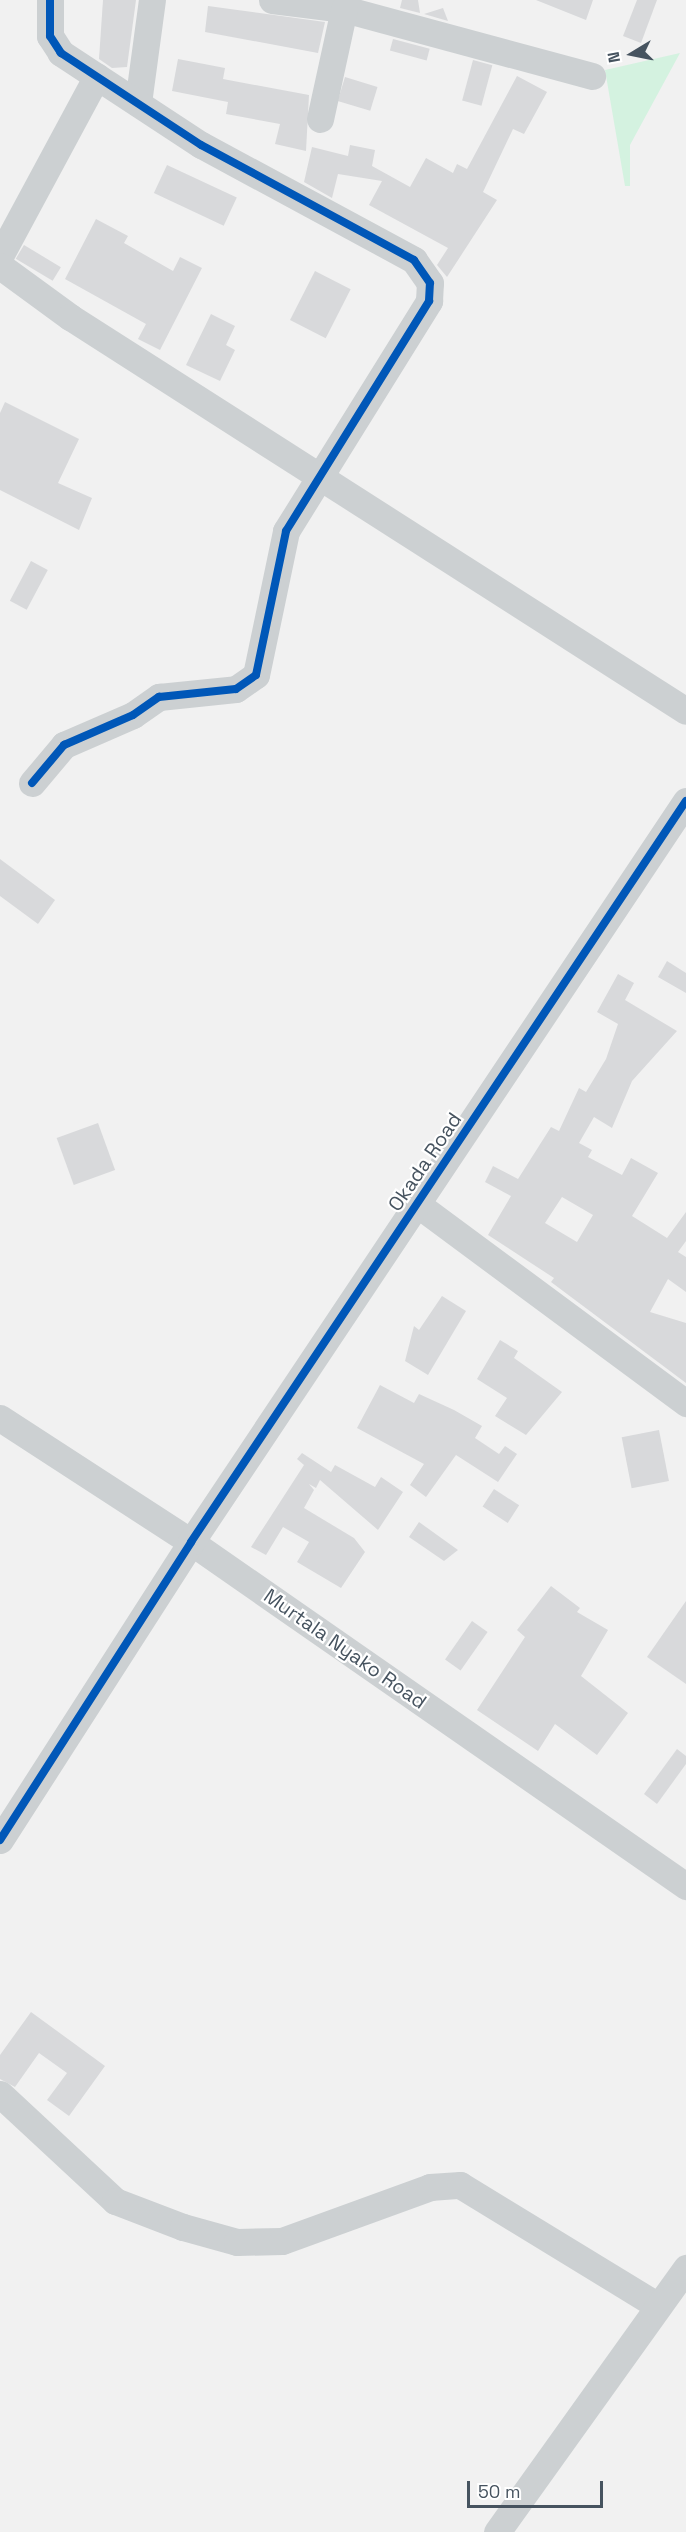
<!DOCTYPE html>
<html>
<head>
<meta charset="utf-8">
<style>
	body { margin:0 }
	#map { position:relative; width:686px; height:2532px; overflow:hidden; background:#f1f1f1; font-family:"Space Grotesk",sans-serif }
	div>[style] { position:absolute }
	.green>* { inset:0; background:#d4f2e0 }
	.building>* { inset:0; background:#d8d9db; transform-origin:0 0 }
	.minor>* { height:27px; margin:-13.5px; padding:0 13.5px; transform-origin:13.5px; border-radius:13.5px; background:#ccd0d2 }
	.cycleway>* { height:8px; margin:-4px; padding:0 4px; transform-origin:4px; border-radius:4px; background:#0057b8 }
	span { translate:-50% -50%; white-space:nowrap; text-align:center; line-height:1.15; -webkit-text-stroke:4.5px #fff; paint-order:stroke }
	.street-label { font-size:20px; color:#46535f }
	.north { position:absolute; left:602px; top:24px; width:60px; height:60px; -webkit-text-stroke:4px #fff; paint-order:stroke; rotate:260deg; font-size:16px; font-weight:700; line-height:24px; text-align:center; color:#46535f }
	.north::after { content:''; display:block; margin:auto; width:21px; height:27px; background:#46535f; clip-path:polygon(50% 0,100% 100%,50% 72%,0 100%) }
	.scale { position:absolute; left:467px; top:2481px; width:136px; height:27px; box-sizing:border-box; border:3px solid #46535f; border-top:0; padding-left:8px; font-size:18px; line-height:21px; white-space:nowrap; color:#46535f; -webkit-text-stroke:4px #fff; paint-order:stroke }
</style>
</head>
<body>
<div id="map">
	<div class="green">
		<div style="clip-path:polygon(680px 53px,630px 145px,630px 186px,625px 186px,605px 70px)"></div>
	</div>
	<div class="building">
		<div style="clip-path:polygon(103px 0,136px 0,127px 67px,112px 68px,99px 59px)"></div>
		<div style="clip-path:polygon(402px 0,418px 0,420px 13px,400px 8px)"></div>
		<div style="clip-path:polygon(536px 0,593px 0,586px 20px)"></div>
		<div style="clip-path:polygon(637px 0,657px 0,641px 43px,623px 36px)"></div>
		<div style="clip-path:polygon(208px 6px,325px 22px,318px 53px,205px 32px)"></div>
		<div style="clip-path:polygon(443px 8px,448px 21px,424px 14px)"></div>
		<div style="left:393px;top:39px;width:38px;height:12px;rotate:15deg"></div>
		<div style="clip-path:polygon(178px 59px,225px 68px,223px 79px,309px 95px,306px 151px,275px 144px,280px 124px,226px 114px,228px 102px,172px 91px)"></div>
		<div style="left:473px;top:60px;width:20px;height:42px;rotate:15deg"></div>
		<div style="clip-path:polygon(517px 76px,547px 92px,524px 134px,513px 129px,483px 192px,497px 200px,447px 277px,437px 265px,448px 248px,369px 205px,382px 181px,338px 174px,332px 198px,304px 182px,312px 147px,348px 156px,350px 145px,375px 150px,372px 166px,410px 187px,426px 158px,453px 173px,457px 164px,467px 169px)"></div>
		<div style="left:345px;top:77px;width:34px;height:25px;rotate:17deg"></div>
		<div style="left:167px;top:165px;width:77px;height:31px;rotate:25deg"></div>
		<div style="clip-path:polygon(96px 219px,128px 236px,124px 243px,173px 271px,180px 257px,202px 268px,160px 350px,138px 339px,146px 324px,65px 279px)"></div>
		<div style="left:24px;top:245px;width:43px;height:16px;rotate:31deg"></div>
		<div style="left:315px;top:271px;width:40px;height:55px;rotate:27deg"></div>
		<div style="clip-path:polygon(211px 314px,235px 326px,226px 345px,235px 350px,220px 381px,186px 365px)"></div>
		<div style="clip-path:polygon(5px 402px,79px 439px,58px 483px,92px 498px,79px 530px,0 490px,0 413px)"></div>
		<div style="left:31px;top:561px;width:19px;height:45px;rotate:28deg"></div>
		<div style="clip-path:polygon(0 859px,55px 900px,38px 924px,0 896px)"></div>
		<div style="clip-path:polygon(667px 961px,686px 973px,686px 993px,658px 977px)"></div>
		<div style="clip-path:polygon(evenodd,618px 974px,634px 983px,625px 1000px,677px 1031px,632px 1081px,612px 1128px,594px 1117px,579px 1143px,592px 1150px,588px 1157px,622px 1175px,631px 1158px,658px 1173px,632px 1216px,667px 1238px,686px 1212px,686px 1241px,678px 1252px,686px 1257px,686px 1292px,668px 1279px,650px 1312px,686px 1323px,686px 1383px,551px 1282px,554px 1278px,488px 1235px,511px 1196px,485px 1182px,493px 1166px,518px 1179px,551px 1127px,559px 1131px,579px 1088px,586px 1092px,606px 1059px,618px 1024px,597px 1012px,618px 974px,562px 1197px,593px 1215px,577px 1242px,545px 1223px,562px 1197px)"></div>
		<div style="left:98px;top:1123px;width:50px;height:44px;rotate:70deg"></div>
		<div style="clip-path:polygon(442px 1296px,466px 1311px,428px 1375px,405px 1361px,414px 1326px,419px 1330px)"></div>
		<div style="clip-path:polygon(500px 1340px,518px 1351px,514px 1358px,562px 1392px,526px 1435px,495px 1416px,507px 1398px,477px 1379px)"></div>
		<div style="clip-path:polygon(380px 1385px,414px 1403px,419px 1394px,454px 1410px,482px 1426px,475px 1438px,499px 1454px,505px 1446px,517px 1454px,498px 1482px,456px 1455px,426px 1497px,410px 1485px,424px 1464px,357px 1428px)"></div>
		<div style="left:659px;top:1430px;width:52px;height:38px;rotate:79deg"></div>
		<div style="clip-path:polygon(302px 1453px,331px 1472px,335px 1465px,375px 1487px,381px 1477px,403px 1492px,378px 1530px,320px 1480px,316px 1488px,309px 1484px,314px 1490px,304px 1508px,354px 1538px,365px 1552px,341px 1588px,297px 1562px,309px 1542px,283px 1527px,266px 1555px,251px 1547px,304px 1465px,297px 1459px)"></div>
		<div style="left:494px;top:1489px;width:30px;height:21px;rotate:33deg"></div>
		<div style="clip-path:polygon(419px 1522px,458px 1550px,444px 1561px,409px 1537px)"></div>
		<div style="clip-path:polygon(551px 1586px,580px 1608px,577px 1612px,608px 1630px,581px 1676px,628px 1713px,597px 1755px,555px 1724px,538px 1751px,477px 1710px,525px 1637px,517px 1630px)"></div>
		<div style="clip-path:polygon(686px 1601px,686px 1684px,647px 1657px)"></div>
		<div style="left:472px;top:1621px;width:19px;height:47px;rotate:35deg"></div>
		<div style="clip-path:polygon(677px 1749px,686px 1756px,686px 1764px,657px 1804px,644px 1794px)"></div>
		<div style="clip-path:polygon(31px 2012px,105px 2066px,69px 2116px,47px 2100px,67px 2073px,39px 2053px,15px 2087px,0 2079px,0 2055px)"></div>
	</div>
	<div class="minor">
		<div style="left:272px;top:0;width:73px;rotate:7.1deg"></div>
		<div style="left:344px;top:9px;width:257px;rotate:15.1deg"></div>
		<div style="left:138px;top:103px;width:104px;rotate:-82.3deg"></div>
		<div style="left:320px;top:119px;width:113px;rotate:-77.7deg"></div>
		<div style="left:0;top:256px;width:204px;rotate:-61.7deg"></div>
		<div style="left:0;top:266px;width:87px;rotate:36.1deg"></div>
		<div style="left:70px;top:317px;width:731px;rotate:32.6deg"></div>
		<div style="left:32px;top:783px;width:50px;rotate:-49.9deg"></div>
		<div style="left:64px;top:745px;width:75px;rotate:-23.5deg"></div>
		<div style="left:133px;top:715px;width:32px;rotate:-35deg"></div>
		<div style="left:159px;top:697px;width:77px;rotate:-5.9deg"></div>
		<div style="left:236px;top:689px;width:24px;rotate:-35deg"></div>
		<div style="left:256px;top:675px;width:147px;rotate:-78.2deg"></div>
		<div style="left:286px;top:531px;width:271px;rotate:-58.1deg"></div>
		<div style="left:429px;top:301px;width:18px;rotate:-87deg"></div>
		<div style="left:430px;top:283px;width:28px;rotate:-125deg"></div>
		<div style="left:414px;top:260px;width:242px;rotate:-151.6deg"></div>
		<div style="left:201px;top:145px;width:168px;rotate:-146.7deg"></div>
		<div style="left:61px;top:53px;width:20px;rotate:-123deg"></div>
		<div style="left:50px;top:36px;width:36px;rotate:-90deg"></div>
		<div style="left:417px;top:1204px;width:335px;rotate:36.5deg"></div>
		<div style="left:0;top:1418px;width:228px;rotate:33deg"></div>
		<div style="left:191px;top:1542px;width:603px;rotate:34.8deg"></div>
		<div style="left:0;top:1840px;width:354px;rotate:-57.3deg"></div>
		<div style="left:191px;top:1542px;width:891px;rotate:-56.26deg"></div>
		<div style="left:0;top:2094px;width:157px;rotate:42.9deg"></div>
		<div style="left:115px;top:2201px;width:73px;rotate:20.9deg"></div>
		<div style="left:183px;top:2227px;width:56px;rotate:15.5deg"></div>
		<div style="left:237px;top:2242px;width:45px;rotate:-1.3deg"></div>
		<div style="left:282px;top:2241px;width:158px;rotate:-20deg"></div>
		<div style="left:430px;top:2187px;width:30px;rotate:-4deg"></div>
		<div style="left:460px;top:2185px;width:232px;rotate:31.4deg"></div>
		<div style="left:497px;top:2532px;width:325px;rotate:-54.4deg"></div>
	</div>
	<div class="cycleway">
		<div style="left:32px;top:783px;width:50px;rotate:-49.9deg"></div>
		<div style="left:64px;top:745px;width:75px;rotate:-23.5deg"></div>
		<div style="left:133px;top:715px;width:32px;rotate:-35deg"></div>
		<div style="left:159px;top:697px;width:77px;rotate:-5.9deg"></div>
		<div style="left:236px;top:689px;width:24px;rotate:-35deg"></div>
		<div style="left:256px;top:675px;width:147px;rotate:-78.2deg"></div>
		<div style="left:286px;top:531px;width:271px;rotate:-58.1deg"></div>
		<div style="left:429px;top:301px;width:18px;rotate:-87deg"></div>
		<div style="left:430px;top:283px;width:28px;rotate:-125deg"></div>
		<div style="left:414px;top:260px;width:242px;rotate:-151.6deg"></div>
		<div style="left:201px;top:145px;width:168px;rotate:-146.7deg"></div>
		<div style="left:61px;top:53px;width:20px;rotate:-123deg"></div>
		<div style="left:50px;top:36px;width:36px;rotate:-90deg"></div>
		<div style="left:0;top:1840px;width:354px;rotate:-57.3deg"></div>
		<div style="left:191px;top:1542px;width:891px;rotate:-56.26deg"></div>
	</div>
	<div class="street-label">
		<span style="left:425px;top:1162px;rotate:-56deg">Okada Road</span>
		<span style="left:345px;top:1649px;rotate:35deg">Murtala Nyako Road</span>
	</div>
	<div class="north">N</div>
	<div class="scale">50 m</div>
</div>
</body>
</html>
